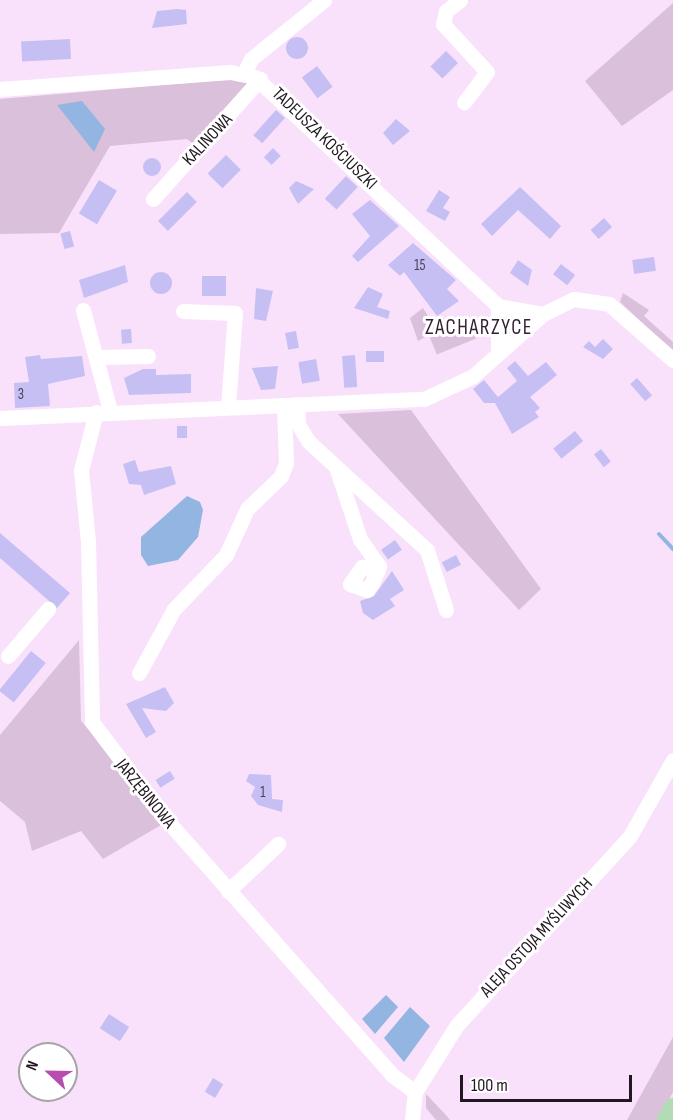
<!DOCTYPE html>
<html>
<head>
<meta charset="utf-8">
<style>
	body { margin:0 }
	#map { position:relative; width:673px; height:1120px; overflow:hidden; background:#fae1fb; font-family:"Sofia Sans Condensed",sans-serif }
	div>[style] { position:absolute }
	.green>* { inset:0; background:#dac0da; transform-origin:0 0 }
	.water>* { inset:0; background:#93b5e1 }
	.stream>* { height:4px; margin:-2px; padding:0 2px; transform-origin:2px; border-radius:2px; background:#93b5e1 }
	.building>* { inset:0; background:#c6bff3; transform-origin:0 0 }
	.round { border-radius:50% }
	.minor>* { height:15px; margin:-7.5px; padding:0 7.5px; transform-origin:7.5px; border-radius:7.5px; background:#fff }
	.major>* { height:18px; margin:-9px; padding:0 9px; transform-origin:9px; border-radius:9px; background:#b3dbb5 }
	span { translate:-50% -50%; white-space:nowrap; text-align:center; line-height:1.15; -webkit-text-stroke:6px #fff; paint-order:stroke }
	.number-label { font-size:15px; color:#4a4155 }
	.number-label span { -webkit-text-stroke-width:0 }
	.street-label { font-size:18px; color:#201720 }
	.quarter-label { font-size:21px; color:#342134; letter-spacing:1.5px }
	.north { position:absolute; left:18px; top:1042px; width:60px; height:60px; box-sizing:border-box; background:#fff; border:2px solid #a6a2a6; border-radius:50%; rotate:292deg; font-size:16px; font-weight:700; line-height:24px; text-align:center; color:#201720 }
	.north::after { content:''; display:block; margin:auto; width:21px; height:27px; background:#b74daf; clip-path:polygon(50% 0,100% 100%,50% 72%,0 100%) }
	.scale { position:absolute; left:460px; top:1075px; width:172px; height:27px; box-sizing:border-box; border:3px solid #201720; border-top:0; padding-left:8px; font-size:18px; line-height:21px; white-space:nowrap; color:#201720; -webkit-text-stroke:4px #fff; paint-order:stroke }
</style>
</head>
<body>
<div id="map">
	<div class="green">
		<div style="clip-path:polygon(673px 3px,673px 90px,622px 126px,585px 81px)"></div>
		<div style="clip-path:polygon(234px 79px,248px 83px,196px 146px,187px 139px,110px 146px,59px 233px,0 234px,0 99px)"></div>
		<div style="clip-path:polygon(623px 293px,649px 310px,644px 316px,673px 342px,673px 351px,620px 302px)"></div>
		<div style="clip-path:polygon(423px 308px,437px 330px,418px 341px,410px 318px)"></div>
		<div style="left:469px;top:322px;width:18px;height:42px;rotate:68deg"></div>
		<div style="clip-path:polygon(411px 410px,541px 589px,519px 610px,338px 414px)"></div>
		<div style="clip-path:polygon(79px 640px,81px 721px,146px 793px,148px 810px,161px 825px,103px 859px,81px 831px,32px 851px,25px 822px,0 801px,0 735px)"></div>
		<div style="clip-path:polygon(673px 1037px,673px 1092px,658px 1120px,627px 1120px)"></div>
		<div style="clip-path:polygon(426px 1094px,445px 1114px,450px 1120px,436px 1120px,426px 1108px)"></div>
	</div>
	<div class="water">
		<div style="clip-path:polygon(82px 101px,105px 129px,94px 152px,57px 105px)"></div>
		<div style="clip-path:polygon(187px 496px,200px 502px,203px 510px,198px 537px,178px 560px,148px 566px,141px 555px,141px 537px)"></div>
		<div style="clip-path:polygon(386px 995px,398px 1007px,375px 1034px,362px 1019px)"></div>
		<div style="clip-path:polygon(410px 1007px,430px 1026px,404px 1062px,384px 1038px)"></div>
	</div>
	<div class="stream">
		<div style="left:659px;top:534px;width:21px;rotate:47deg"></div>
	</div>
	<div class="building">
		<div style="clip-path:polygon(178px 9px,186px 10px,187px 24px,152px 28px,157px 11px)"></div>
		<div class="round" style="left:286px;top:37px;width:22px;height:22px"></div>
		<div style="left:70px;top:39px;width:20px;height:49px;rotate:87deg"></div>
		<div style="left:446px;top:51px;width:17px;height:22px;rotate:45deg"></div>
		<div style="left:317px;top:66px;width:26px;height:19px;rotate:53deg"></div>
		<div style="left:276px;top:110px;width:12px;height:34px;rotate:42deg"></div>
		<div style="clip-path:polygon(396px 119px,410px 131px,393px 145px,383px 133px)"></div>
		<div style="left:273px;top:148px;width:11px;height:13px;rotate:45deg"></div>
		<div style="left:226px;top:155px;width:21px;height:26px;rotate:45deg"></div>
		<div class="round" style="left:143px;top:158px;width:18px;height:18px"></div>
		<div style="left:346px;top:176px;width:16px;height:31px;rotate:43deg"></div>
		<div style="left:99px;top:180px;width:21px;height:39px;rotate:31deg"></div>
		<div style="clip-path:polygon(296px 181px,314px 189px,298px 204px,289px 188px)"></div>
		<div style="clip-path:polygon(520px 187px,561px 226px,550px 239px,518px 210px,492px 236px,481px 224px)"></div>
		<div style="clip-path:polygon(439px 190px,450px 197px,443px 208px,450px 212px,445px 221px,426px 211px)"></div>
		<div style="left:187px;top:192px;width:14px;height:41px;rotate:45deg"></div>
		<div style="clip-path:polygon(370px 200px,399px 226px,358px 262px,352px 256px,370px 236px,352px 214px)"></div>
		<div style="left:604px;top:218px;width:12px;height:18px;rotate:48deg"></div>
		<div style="left:70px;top:231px;width:16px;height:10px;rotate:75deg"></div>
		<div style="clip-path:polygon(413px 243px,456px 280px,447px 289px,459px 301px,437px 316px,404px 272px,400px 276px,388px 265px)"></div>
		<div style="left:654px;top:257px;width:14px;height:22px;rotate:82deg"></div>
		<div style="clip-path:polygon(518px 260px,532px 270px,528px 286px,510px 273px)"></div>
		<div style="left:561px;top:264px;width:18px;height:13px;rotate:38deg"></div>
		<div style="clip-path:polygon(125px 265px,128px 282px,84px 298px,79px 280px)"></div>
		<div class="round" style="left:150px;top:272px;width:22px;height:22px"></div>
		<div style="left:202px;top:276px;width:24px;height:20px"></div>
		<div style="clip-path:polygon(368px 287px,383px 294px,377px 307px,390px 311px,388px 319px,354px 308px)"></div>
		<div style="clip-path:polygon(256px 288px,273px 291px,266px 321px,254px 319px)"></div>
		<div style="left:131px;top:329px;width:14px;height:10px;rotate:86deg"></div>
		<div style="left:296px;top:331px;width:17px;height:11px;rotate:80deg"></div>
		<div style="clip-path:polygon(603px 339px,613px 349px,603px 359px,583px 347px,589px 341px,595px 347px)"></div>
		<div style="left:366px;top:351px;width:18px;height:11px"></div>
		<div style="clip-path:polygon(40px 355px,41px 359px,82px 356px,85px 376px,48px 384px,50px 406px,15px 408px,14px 383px,29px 382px,25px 357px)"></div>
		<div style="left:355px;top:355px;width:32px;height:13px;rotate:86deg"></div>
		<div style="left:316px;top:359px;width:22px;height:18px;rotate:80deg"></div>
		<div style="clip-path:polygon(515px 361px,528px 376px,546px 362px,557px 375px,530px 397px,540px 408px,535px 412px,539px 417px,512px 434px,495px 403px,484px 403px,473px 389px,484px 380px,498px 397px,517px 381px,507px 368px)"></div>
		<div style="clip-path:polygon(278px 366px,275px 389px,261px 390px,252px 368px)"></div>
		<div style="clip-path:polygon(143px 369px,156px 369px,156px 375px,191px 374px,191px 393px,129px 395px,124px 378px)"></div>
		<div style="left:637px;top:378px;width:23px;height:9px;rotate:49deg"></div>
		<div style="left:177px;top:426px;width:10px;height:12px"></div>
		<div style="left:575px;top:431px;width:13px;height:28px;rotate:51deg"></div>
		<div style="left:601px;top:449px;width:16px;height:9px;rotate:52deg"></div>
		<div style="clip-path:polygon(135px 460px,139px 472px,171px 466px,176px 484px,144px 495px,141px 485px,129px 484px,123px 464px)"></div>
		<div style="clip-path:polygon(0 533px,70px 593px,57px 608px,0 558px)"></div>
		<div style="left:395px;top:540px;width:12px;height:17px;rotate:55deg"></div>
		<div style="left:456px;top:555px;width:11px;height:16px;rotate:63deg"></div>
		<div style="clip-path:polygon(392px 571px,404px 590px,390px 599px,395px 606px,373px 620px,363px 613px,360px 601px,374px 596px)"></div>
		<div style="left:31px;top:651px;width:19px;height:51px;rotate:39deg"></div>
		<div style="clip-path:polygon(165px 687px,174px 703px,166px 711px,142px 708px,156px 732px,146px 738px,126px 704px)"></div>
		<div style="left:170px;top:771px;width:9px;height:17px;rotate:58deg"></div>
		<div style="clip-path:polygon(249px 774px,271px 775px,272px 799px,283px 800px,282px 812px,258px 805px,251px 796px,255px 787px,246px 781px)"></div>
		<div style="left:109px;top:1014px;width:24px;height:17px;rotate:33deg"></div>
		<div style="left:213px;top:1078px;width:12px;height:16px;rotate:31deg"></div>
	</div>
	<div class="minor">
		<div style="left:460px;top:0;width:18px;rotate:142deg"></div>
		<div style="left:446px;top:11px;width:13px;rotate:103deg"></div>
		<div style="left:443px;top:24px;width:65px;rotate:47.5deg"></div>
		<div style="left:487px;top:72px;width:38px;rotate:127deg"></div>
		<div style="left:244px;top:73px;width:16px;rotate:-63deg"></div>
		<div style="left:251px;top:59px;width:94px;rotate:-38.9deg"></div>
		<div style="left:0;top:89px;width:231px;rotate:-4.2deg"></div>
		<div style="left:230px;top:72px;width:25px;rotate:11deg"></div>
		<div style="left:255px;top:77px;width:334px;rotate:43.3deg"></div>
		<div style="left:498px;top:306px;width:46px;rotate:10.1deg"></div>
		<div style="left:153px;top:199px;width:161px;rotate:-48.3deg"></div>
		<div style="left:498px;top:306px;width:48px;rotate:90deg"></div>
		<div style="left:83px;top:310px;width:105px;rotate:75deg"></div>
		<div style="left:183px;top:311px;width:52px;rotate:2.2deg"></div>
		<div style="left:235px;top:313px;width:94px;rotate:94.3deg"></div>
		<div style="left:97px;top:357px;width:51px;rotate:-1.1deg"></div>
		<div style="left:297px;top:404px;width:20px;rotate:87deg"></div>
		<div style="left:298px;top:424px;width:21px;rotate:59deg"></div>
		<div style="left:309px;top:442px;width:160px;rotate:42.5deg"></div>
		<div style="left:427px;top:550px;width:63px;rotate:72.4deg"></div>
		<div style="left:96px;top:412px;width:60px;rotate:104.5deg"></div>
		<div style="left:81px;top:470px;width:71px;rotate:84.4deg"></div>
		<div style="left:88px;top:541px;width:181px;rotate:88.7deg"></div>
		<div style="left:92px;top:722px;width:119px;rotate:52.8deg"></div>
		<div style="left:164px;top:817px;width:343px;rotate:48.5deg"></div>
		<div style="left:391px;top:1074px;width:30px;rotate:37deg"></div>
		<div style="left:0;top:418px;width:424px;rotate:-2.6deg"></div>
		<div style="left:424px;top:399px;width:54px;rotate:-25.1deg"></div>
		<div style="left:473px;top:376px;width:94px;rotate:-41.5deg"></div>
		<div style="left:543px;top:314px;width:34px;rotate:-26deg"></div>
		<div style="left:574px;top:299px;width:35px;rotate:8deg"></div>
		<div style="left:609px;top:304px;width:85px;rotate:41.2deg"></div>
		<div style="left:337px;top:470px;width:73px;rotate:71.6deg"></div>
		<div style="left:360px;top:539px;width:33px;rotate:55deg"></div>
		<div style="left:379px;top:566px;width:5px;rotate:112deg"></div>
		<div style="left:377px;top:571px;width:13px;rotate:113deg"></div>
		<div style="left:372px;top:583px;width:9px;rotate:126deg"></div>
		<div style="left:367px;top:590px;width:18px;rotate:-161deg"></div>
		<div style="left:350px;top:584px;width:21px;rotate:-55deg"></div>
		<div style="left:362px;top:567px;width:16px;rotate:15deg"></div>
		<div style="left:8px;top:656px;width:62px;rotate:-49.6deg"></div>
		<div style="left:139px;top:673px;width:73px;rotate:-61.3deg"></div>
		<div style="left:174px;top:609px;width:75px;rotate:-46.1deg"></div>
		<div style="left:226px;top:555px;width:51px;rotate:-65.5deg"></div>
		<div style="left:247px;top:509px;width:47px;rotate:-44.1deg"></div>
		<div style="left:281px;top:476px;width:14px;rotate:-69deg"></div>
		<div style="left:286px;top:463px;width:58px;rotate:-92deg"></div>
		<div style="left:228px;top:891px;width:69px;rotate:-43.2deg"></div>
		<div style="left:412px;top:1120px;width:28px;rotate:-84deg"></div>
		<div style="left:415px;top:1092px;width:79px;rotate:-57.9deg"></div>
		<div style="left:457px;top:1025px;width:256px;rotate:-47.5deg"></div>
		<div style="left:630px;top:836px;width:87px;rotate:-60.5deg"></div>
	</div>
	<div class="major">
		<div style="left:666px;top:1120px;width:15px;rotate:-62deg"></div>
	</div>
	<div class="number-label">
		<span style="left:420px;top:266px">15</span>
		<span style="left:21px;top:395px">3</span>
		<span style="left:263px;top:793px">1</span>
	</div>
	<div class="street-label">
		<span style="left:324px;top:139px;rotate:44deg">TADEUSZA KOŚCIUSZKI</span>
		<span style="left:208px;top:140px;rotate:-47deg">KALINOWA</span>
		<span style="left:145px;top:794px;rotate:51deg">JARZĘBINOWA</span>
		<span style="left:537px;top:938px;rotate:-47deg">ALEJA OSTOJA MYŚLIWYCH</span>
	</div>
	<div class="quarter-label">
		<span style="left:479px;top:328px">ZACHARZYCE</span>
	</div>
	<div class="north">N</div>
	<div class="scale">100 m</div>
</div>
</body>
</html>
